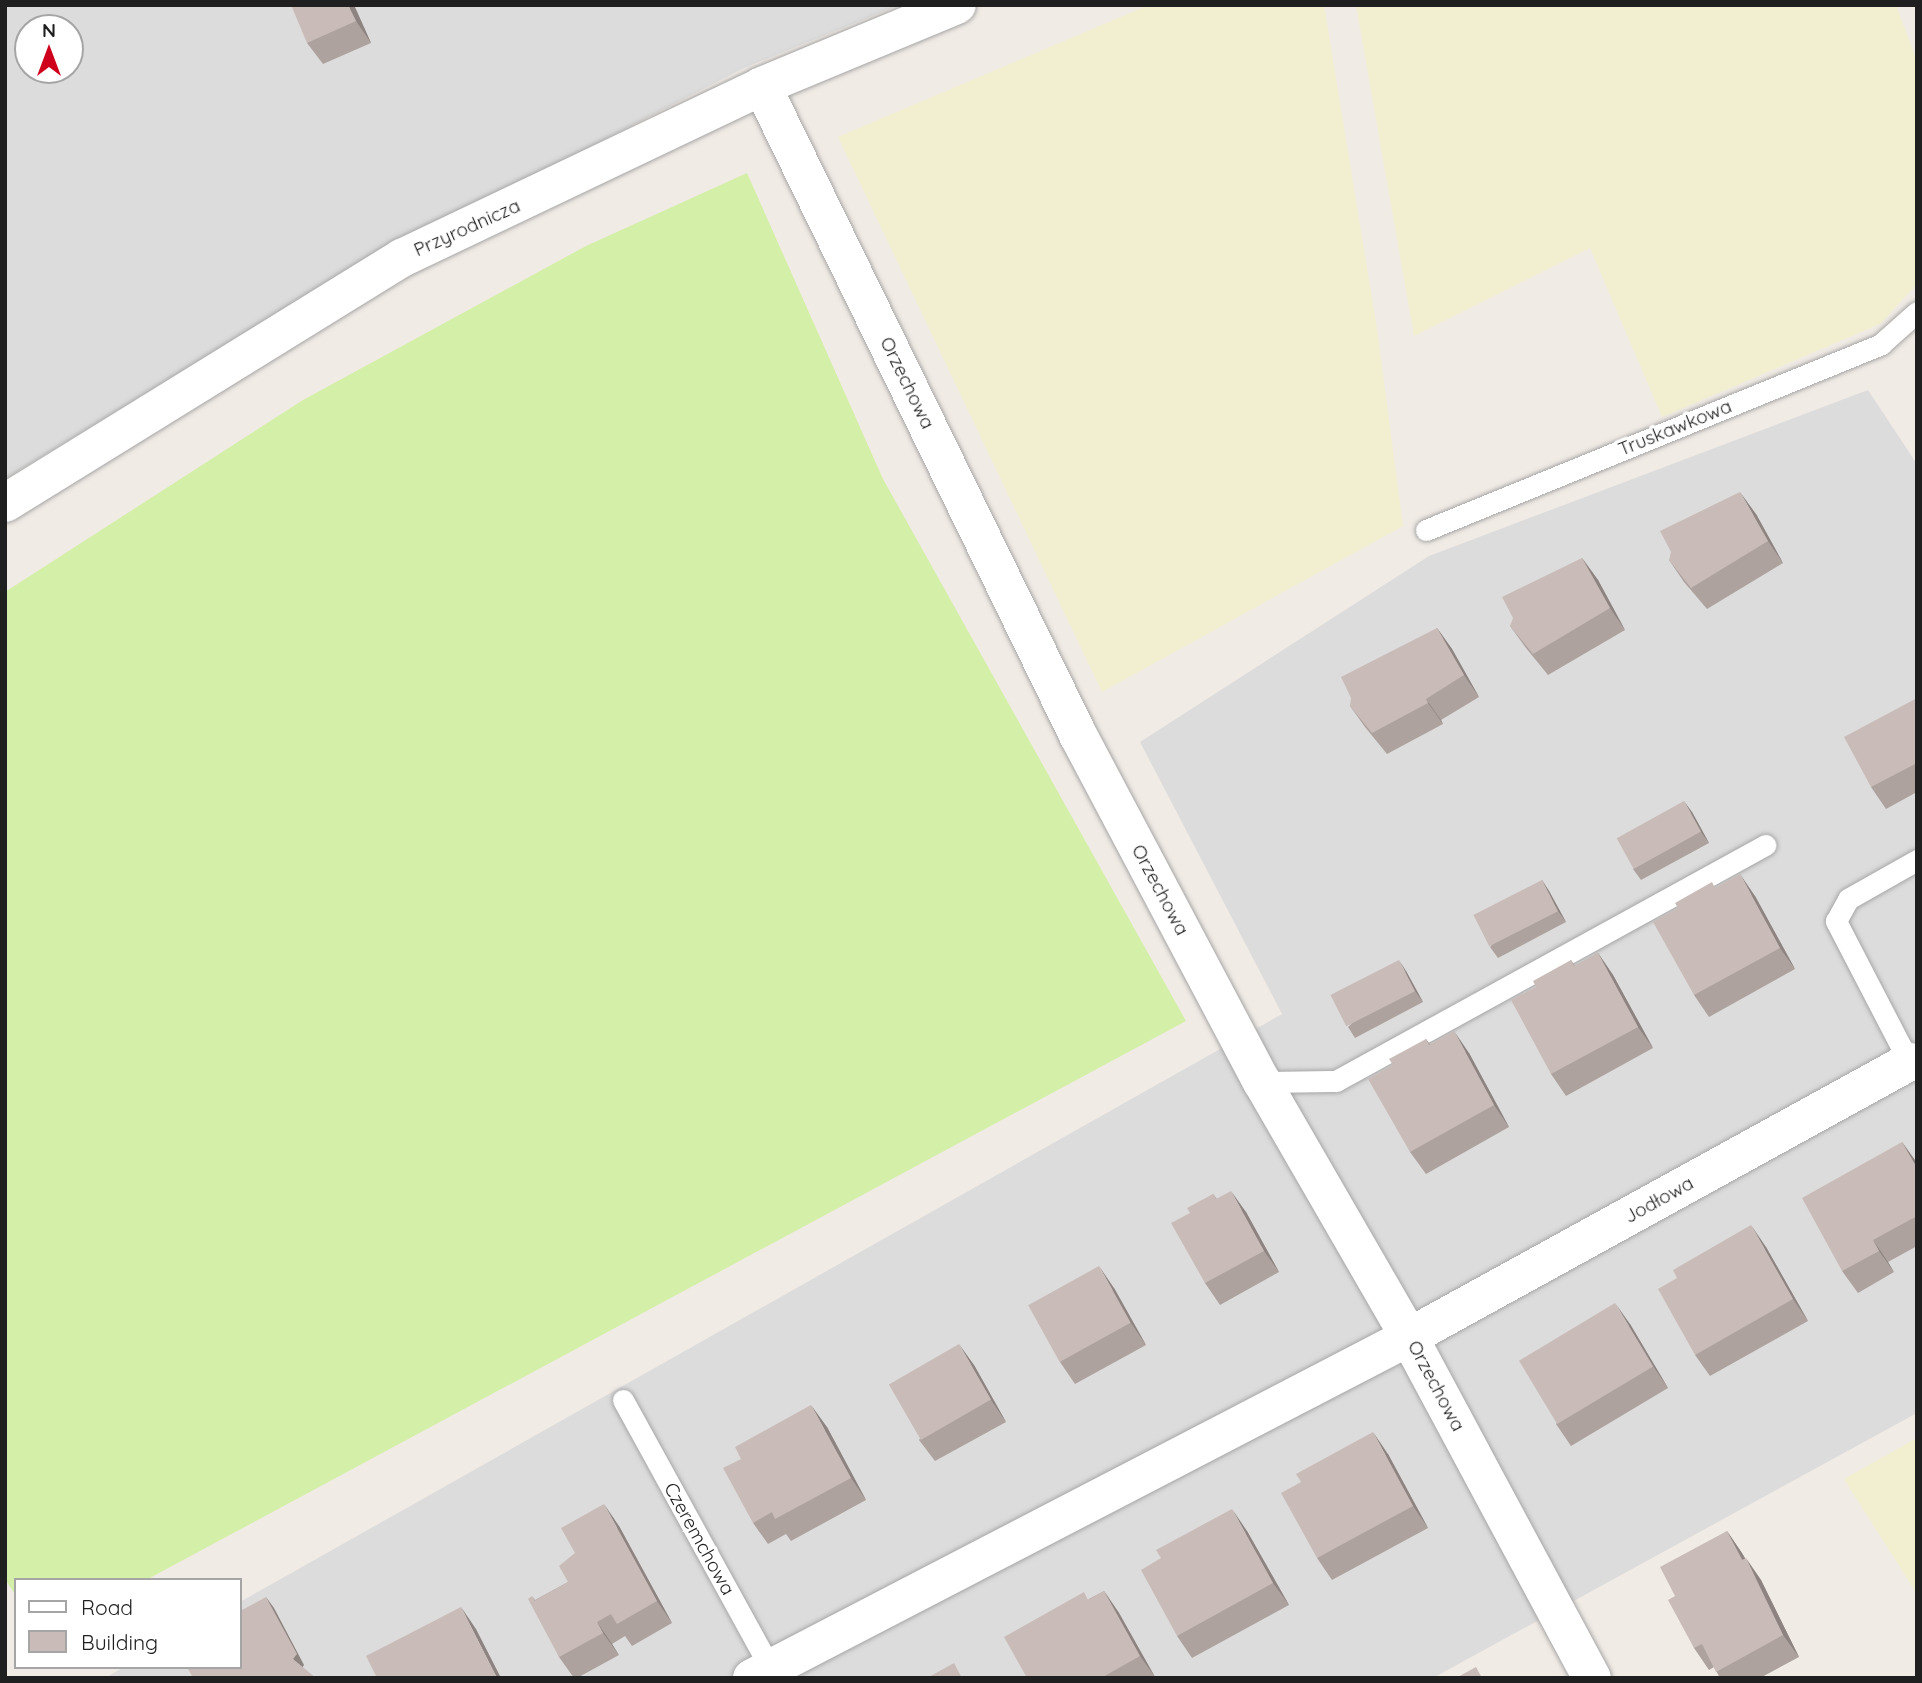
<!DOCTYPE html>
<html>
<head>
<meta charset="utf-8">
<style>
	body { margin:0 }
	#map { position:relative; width:1922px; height:1683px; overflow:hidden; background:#f1ebe5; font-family:Quicksand,sans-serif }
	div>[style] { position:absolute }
	.residential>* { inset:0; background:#dddcdc }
	.farmland>* { inset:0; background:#f1efcf }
	.grass>* { inset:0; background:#d4efa7 }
	.roads { filter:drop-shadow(0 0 2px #a6a6a6) drop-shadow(0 0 2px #a6a6a6) }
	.lane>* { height:21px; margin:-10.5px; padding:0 10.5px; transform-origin:10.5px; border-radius:10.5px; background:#fff }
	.street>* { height:38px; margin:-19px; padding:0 19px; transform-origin:19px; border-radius:19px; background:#fff }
	.wall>* { inset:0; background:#ada29e }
	.shaded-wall>* { inset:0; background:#8d8481 }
	.building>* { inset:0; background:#c9bcb8; transform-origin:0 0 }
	span { translate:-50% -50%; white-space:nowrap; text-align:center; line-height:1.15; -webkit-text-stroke:7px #fff; paint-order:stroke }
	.street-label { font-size:19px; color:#1f1f1f }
	.frame { position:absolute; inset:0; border:7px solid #1f1f1f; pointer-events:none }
	.legend { position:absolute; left:14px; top:1578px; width:228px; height:91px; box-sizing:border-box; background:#fff; border:2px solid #a5a5a5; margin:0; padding:9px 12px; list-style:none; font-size:21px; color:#1f1f1f }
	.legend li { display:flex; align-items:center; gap:14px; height:35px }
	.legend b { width:35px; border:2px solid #a5a5a5 }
	.north { position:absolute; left:14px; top:14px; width:70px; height:70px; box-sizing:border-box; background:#fff; border:2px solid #a5a5a5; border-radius:50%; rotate:0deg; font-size:19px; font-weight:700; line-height:28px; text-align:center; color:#1f1f1f }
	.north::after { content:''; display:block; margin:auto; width:24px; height:32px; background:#cf001c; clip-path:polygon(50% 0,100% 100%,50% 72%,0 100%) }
</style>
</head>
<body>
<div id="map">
	<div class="residential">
		<div style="clip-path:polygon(evenodd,5px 5px,899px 5px,744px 68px,341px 274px,5px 479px,5px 5px,28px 28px,70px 28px,70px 70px,28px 70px,28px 28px)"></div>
		<div style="clip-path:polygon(1868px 390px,1917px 464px,1917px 1413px,1433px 1678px,105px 1678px,124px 1667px,240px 1667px,240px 1602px,1282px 1014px,1140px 742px,1429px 556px)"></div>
	</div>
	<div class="farmland">
		<div style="clip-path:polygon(1149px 5px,1324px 5px,1377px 329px,1403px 526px,1102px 692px,838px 137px)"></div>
		<div style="clip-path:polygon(1356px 5px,1896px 5px,1917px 61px,1917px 284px,1880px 324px,1662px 417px,1590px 248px,1414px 336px)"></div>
		<div style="clip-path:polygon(1917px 1438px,1917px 1594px,1844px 1479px)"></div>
	</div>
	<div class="grass">
		<div style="clip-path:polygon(747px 173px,883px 479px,1186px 1021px,146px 1580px,16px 1580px,16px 1596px,5px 1579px,5px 592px,303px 400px,586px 246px)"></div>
	</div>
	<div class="roads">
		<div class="lane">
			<div style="left:1426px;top:530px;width:492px;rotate:-22.2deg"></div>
			<div style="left:1881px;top:344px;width:48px;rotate:-41.6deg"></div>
			<div style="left:1909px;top:1062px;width:159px;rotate:-117.4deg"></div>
			<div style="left:1836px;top:921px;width:25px;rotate:-61deg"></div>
			<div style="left:1848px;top:899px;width:79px;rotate:-29.5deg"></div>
			<div style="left:1262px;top:1082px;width:74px;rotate:-0.8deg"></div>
			<div style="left:1336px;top:1081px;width:490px;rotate:-28.8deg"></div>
			<div style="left:623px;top:1400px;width:316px;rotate:61.2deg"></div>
		</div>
		<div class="street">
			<div style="left:762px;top:86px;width:722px;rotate:64.04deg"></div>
			<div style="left:1078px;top:735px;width:393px;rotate:62.1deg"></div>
			<div style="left:1262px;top:1082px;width:294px;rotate:60deg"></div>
			<div style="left:1409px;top:1337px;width:387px;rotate:61.8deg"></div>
			<div style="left:5px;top:503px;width:467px;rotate:-31.7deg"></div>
			<div style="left:402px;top:258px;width:399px;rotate:-25.5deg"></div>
			<div style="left:762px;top:86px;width:211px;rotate:-22.6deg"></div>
			<div style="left:752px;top:1678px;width:740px;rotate:-27.43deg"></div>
			<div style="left:1409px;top:1337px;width:571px;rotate:-28.81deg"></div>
		</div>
	</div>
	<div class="wall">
		<div style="clip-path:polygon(354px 5px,371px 43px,323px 64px,307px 43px)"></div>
		<div style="clip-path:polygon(1756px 514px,1783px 563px,1707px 609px,1684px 582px,1669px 560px)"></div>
		<div style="clip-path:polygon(1582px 558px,1598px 580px,1625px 630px,1548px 675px,1526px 648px,1510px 626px)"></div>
		<div style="clip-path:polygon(1437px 628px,1452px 649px,1479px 697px,1441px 720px,1443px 724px,1387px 754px,1365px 727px,1350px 706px)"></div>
		<div style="clip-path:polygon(1917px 698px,1917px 792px,1886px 809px,1871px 787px)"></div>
		<div style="clip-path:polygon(1692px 812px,1709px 843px,1641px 880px,1633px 869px)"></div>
		<div style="clip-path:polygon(1542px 880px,1549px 891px,1566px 922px,1498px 958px,1490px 947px)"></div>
		<div style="clip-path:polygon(1716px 888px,1755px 896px,1795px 969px,1709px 1017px,1694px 995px)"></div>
		<div style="clip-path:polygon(1598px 953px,1613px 975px,1653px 1048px,1566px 1096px,1551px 1074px,1536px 987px,1571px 960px,1575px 966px)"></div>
		<div style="clip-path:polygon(1406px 971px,1423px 1002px,1355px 1038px,1348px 1027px)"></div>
		<div style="clip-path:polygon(1426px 1039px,1430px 1044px,1469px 1053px,1509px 1127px,1426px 1174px,1410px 1152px,1393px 1065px)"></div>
		<div style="clip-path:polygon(1902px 1142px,1917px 1163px,1917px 1246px,1888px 1262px,1894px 1272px,1858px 1293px,1842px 1271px)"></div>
		<div style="clip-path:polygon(1213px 1194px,1217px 1199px,1246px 1212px,1279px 1272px,1220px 1305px,1205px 1283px,1190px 1213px)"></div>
		<div style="clip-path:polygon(1766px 1247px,1808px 1321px,1710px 1376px,1695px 1355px)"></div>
		<div style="clip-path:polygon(1114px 1288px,1146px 1345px,1075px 1384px,1060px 1362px)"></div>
		<div style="clip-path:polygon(1630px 1324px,1668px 1388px,1571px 1446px,1556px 1424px)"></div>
		<div style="clip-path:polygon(974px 1365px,1006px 1422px,935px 1461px,919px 1440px)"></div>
		<div style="clip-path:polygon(827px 1427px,866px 1500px,791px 1541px,786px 1534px,768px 1544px,753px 1523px)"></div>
		<div style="clip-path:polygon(1388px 1454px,1428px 1528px,1332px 1580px,1317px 1558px)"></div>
		<div style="clip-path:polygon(619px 1526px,672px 1623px,632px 1646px,625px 1636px,612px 1644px,619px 1655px,577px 1678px,574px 1678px,559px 1657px,532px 1596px,535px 1600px,568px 1582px)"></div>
		<div style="clip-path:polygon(1247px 1531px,1289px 1605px,1192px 1658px,1177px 1636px)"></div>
		<div style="clip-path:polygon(1727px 1531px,1745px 1558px,1761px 1580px,1799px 1657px,1760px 1678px,1720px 1678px,1714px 1667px,1709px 1670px,1694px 1648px,1675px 1596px)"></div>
		<div style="clip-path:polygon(1104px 1591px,1119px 1613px,1155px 1677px,1027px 1678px,1089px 1599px)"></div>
	</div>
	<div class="shaded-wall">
		<div style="clip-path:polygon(348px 5px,354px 5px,371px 43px,356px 21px)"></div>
		<div style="clip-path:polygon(1740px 492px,1756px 514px,1783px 563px,1768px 541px)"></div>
		<div style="clip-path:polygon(1582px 558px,1598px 580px,1625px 630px,1610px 608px)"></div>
		<div style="clip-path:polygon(1437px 628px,1452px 649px,1479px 697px,1464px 675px)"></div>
		<div style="clip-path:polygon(1426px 699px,1441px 720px,1443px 724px,1428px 703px)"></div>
		<div style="clip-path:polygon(1684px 801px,1692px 812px,1709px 843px,1701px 832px)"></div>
		<div style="clip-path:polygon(1740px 874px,1755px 896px,1795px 969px,1780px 948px)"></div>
		<div style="clip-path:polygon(1542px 880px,1549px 891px,1566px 922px,1558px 911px)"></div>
		<div style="clip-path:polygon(1598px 953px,1613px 975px,1653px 1048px,1638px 1027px)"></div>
		<div style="clip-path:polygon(1399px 960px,1406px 971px,1423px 1002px,1415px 991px)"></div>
		<div style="clip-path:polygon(1454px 1031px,1469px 1053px,1509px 1127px,1494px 1105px)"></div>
		<div style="clip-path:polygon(1902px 1142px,1917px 1163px,1917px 1168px)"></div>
		<div style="clip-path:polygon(1231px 1191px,1246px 1212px,1279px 1272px,1264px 1251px)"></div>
		<div style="clip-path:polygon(1751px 1225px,1766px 1247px,1808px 1321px,1793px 1299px)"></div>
		<div style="clip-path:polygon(1873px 1240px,1888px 1262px,1894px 1272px,1879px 1251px)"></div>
		<div style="clip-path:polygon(1099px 1266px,1114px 1288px,1146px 1345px,1131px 1323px)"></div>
		<div style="clip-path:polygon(1615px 1303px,1630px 1324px,1668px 1388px,1653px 1366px)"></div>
		<div style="clip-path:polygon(959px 1344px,974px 1365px,1006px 1422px,991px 1400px)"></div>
		<div style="clip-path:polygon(811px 1405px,827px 1427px,866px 1500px,851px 1478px)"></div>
		<div style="clip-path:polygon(1373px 1432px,1388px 1454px,1428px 1528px,1413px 1506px)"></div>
		<div style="clip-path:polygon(604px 1504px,619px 1526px,672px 1623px,657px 1601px)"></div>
		<div style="clip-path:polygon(1232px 1509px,1247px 1531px,1289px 1605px,1273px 1583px)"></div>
		<div style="clip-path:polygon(1727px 1531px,1742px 1553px,1756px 1578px,1746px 1558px,1761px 1580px,1799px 1657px,1783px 1635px)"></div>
		<div style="clip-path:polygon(1104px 1591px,1119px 1613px,1155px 1677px,1140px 1656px)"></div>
		<div style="clip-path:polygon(266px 1597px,274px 1608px,304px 1665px,301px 1670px,293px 1659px)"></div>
		<div style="clip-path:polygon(461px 1607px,476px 1629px,501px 1678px,497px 1678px)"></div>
		<div style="clip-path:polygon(597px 1622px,612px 1644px,619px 1655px,603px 1633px)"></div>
	</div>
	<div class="building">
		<div style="clip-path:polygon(291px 5px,348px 5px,356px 21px,307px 43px)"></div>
		<div style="clip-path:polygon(1740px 492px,1768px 541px,1691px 588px,1669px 560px,1671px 552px,1660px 531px)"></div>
		<div style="clip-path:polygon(1582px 558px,1610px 608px,1533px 654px,1510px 626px,1513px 618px,1502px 597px)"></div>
		<div style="clip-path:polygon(1437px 628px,1464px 675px,1426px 699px,1428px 703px,1372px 733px,1350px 706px,1351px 698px,1341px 677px)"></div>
		<div style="clip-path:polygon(1917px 698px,1917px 763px,1871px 787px,1844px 737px)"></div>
		<div style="left:1684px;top:801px;width:35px;height:77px;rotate:61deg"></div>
		<div style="clip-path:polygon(1740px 874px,1780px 948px,1694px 995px,1653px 922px,1678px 908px,1675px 903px,1712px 882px,1715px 888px)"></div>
		<div style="left:1542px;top:880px;width:35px;height:77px;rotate:63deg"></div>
		<div style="clip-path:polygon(1598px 953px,1638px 1027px,1551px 1074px,1511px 1000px,1536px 987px,1533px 981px,1571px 960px,1574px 966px)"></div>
		<div style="left:1399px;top:960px;width:35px;height:77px;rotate:63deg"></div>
		<div style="clip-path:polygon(1454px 1031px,1494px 1105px,1410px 1152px,1368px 1079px,1393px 1065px,1389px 1059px,1426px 1039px,1429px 1045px)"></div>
		<div style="clip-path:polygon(1902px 1142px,1917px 1168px,1917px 1216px,1873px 1240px,1879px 1251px,1842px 1271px,1802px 1198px)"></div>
		<div style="clip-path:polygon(1231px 1191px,1264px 1251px,1205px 1283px,1171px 1223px,1190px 1213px,1187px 1208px,1213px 1194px,1216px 1199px)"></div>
		<div style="clip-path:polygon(1751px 1225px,1793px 1299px,1695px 1355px,1658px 1289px,1677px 1278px,1673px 1270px)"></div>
		<div style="left:1099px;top:1266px;width:65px;height:81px;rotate:61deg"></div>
		<div style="left:1615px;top:1303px;width:74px;height:112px;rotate:59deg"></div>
		<div style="left:959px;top:1344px;width:64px;height:81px;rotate:60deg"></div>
		<div style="clip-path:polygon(811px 1405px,851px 1478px,775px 1519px,772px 1512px,753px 1523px,723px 1468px,741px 1459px,735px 1447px)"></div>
		<div style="clip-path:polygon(1373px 1432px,1413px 1506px,1317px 1558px,1281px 1493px,1301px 1482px,1296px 1474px)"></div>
		<div style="clip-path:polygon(604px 1504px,657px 1601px,617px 1624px,611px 1614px,597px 1622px,603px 1633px,559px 1657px,528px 1599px,532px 1596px,534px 1601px,568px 1582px,559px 1566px,575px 1553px,561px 1528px)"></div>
		<div style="clip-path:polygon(1232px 1509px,1273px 1583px,1177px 1636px,1141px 1570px,1161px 1558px,1156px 1550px)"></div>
		<div style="clip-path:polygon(1727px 1531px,1742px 1560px,1746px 1558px,1783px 1635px,1716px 1672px,1702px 1644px,1694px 1648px,1668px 1600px,1675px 1596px,1660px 1567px)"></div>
		<div style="clip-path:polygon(1104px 1591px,1140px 1656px,1101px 1678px,1027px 1678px,1004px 1637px,1084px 1592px,1088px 1600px)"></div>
		<div style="clip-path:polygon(266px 1597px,297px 1654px,293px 1659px,316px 1678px,193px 1678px,187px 1667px,240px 1667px,240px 1611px)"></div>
		<div style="clip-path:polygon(461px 1607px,497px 1678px,377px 1678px,366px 1656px)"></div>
		<div style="clip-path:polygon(954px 1663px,962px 1678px,927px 1678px)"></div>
		<div style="clip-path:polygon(1476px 1667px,1482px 1678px,1456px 1678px)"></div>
	</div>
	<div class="street-label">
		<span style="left:467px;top:228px;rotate:-24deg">Przyrodnicza</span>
		<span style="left:907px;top:383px;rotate:64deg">Orzechowa</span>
		<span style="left:1675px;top:428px;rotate:-22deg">Truskawkowa</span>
		<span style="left:1160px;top:890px;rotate:62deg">Orzechowa</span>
		<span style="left:1659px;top:1200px;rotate:-29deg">Jodłowa</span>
		<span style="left:1436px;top:1386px;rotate:62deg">Orzechowa</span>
		<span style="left:699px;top:1539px;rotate:61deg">Czeremchowa</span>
	</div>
	<div class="frame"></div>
	<ul class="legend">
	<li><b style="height:9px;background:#fff"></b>Road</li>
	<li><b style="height:19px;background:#c9bcb8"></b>Building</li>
	</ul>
	<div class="north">N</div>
</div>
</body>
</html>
